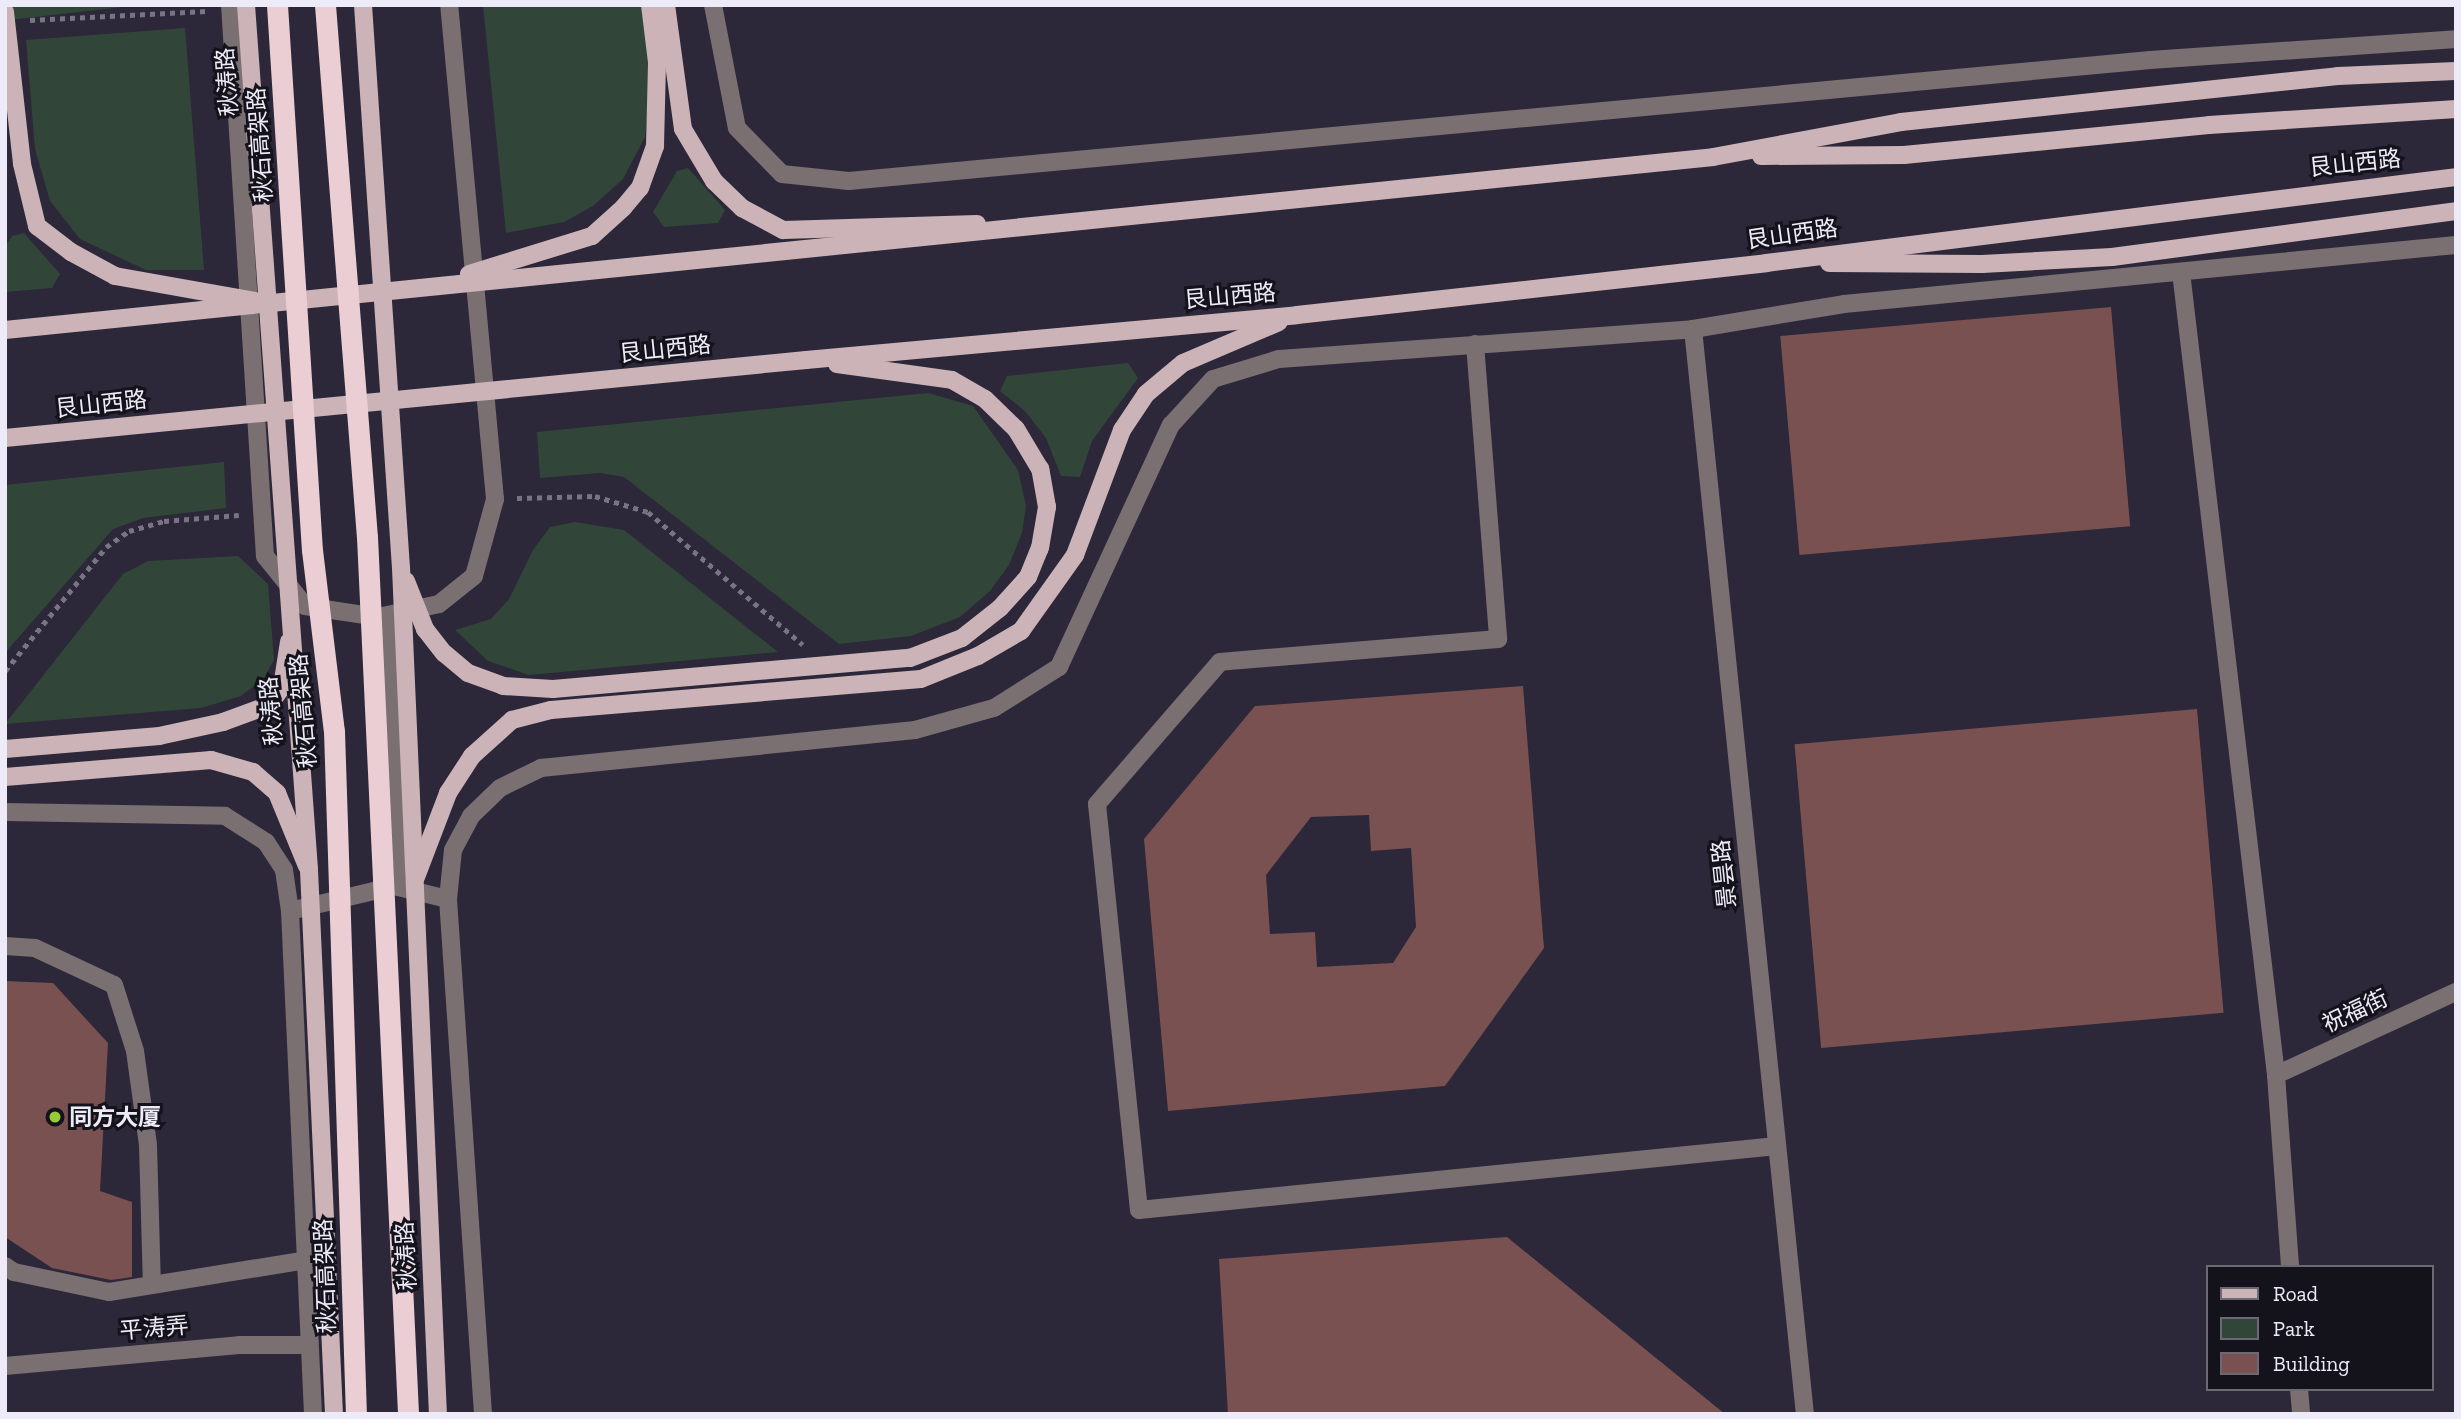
<!DOCTYPE html>
<html>
<head>
<meta charset="utf-8">
<style>
	body { margin:0 }
	#map { position:relative; width:2461px; height:1419px; overflow:hidden; background:#2c2739; font-family:"Zilla Slab","Noto Sans SC",serif }
	div>[style] { position:absolute }
	.green>* { inset:0; background:#314639 }
	.building>* { inset:0; background:#785150; transform-origin:0 0 }
	.path>* { height:4.5px; margin-top:-2.25px; transform-origin:0; background:repeating-linear-gradient(90deg,#787484 0 5px,transparent 0 10px) }
	.minor>* { height:18px; margin:-9px; padding:0 9px; transform-origin:9px; border-radius:9px; background:#7a6f71 }
	.major>* { height:18px; margin:-9px; padding:0 9px; transform-origin:9px; border-radius:9px; background:#cbb3b7 }
	.major-bridge>* { height:18px; margin:-9px; padding:0 9px; transform-origin:9px; border-radius:9px; background:#cbb3b7 }
	.highway-bridge>* { height:21px; margin:-10.5px; padding:0 10.5px; transform-origin:10.5px; border-radius:10.5px; background:#ebced3 }
	.dots>* { width:19px; height:19px; translate:-50% -50%; box-sizing:border-box; border:4px solid #14121a; border-radius:50% }
	span { translate:-50% -50%; white-space:nowrap; text-align:center; line-height:1.15; -webkit-text-stroke:6px #14121a; paint-order:stroke }
	.street-label { font-size:23px; color:#eeebf8 }
	.poi-label { font-size:23px; color:#eeebf8; font-weight:700 }
	.left { translate:0 -50%; text-align:left }
	.frame { position:absolute; inset:0; border:7px solid #eeebf8; pointer-events:none }
	.legend { position:absolute; left:2206px; top:1265px; width:228px; height:126px; box-sizing:border-box; background:#14121a; border:2px solid #6b6973; margin:0; padding:9px 12px; list-style:none; font-size:21px; color:#eeebf8 }
	.legend li { display:flex; align-items:center; gap:14px; height:35px }
	.legend b { width:35px; border:2px solid #6b6973 }
</style>
</head>
<body>
<div id="map">
	<div class="green">
		<div style="clip-path:polygon(7px 5px,140px 5px,9px 20px)"></div>
		<div style="clip-path:polygon(483px 5px,643px 5px,651px 83px,645px 137px,623px 179px,593px 206px,564px 222px,506px 233px)"></div>
		<div style="clip-path:polygon(185px 28px,204px 270px,146px 270px,80px 239px,50px 201px,35px 149px,26px 40px)"></div>
		<div style="clip-path:polygon(688px 168px,725px 210px,718px 223px,664px 227px,653px 212px,677px 171px)"></div>
		<div style="clip-path:polygon(24px 233px,60px 274px,52px 288px,5px 292px,5px 247px,12px 236px)"></div>
		<div style="clip-path:polygon(1128px 363px,1138px 378px,1092px 441px,1080px 477px,1061px 476px,1046px 438px,1025px 411px,1000px 391px,1007px 376px)"></div>
		<div style="clip-path:polygon(928px 393px,973px 406px,1018px 470px,1026px 506px,1022px 533px,1009px 565px,990px 591px,960px 617px,911px 636px,839px 644px,624px 477px,600px 473px,540px 478px,537px 432px)"></div>
		<div style="clip-path:polygon(224px 462px,226px 508px,143px 518px,113px 529px,5px 653px,5px 485px)"></div>
		<div style="clip-path:polygon(575px 522px,624px 530px,778px 652px,529px 675px,488px 661px,455px 630px,491px 619px,509px 599px,533px 550px,550px 527px)"></div>
		<div style="clip-path:polygon(238px 556px,268px 584px,274px 660px,264px 678px,241px 696px,201px 708px,5px 724px,123px 574px,148px 561px)"></div>
	</div>
	<div class="building">
		<div style="left:2111px;top:307px;width:220px;height:332px;rotate:85deg"></div>
		<div style="clip-path:polygon(evenodd,1523px 686px,1544px 948px,1445px 1086px,1168px 1111px,1144px 839px,1255px 706px,1523px 686px,1369px 815px,1371px 851px,1411px 848px,1416px 927px,1393px 963px,1317px 967px,1315px 932px,1270px 934px,1266px 875px,1311px 817px,1369px 815px)"></div>
		<div style="left:2197px;top:709px;width:305px;height:404px;rotate:85deg"></div>
		<div style="clip-path:polygon(5px 981px,53px 983px,108px 1043px,100px 1191px,132px 1202px,132px 1277px,111px 1280px,52px 1268px,5px 1237px)"></div>
		<div style="clip-path:polygon(1507px 1237px,1725px 1414px,1228px 1414px,1219px 1259px)"></div>
	</div>
	<div class="path">
		<div style="left:30px;top:20px;width:177px;rotate:-2.9deg"></div>
		<div style="left:517px;top:498px;width:78px;rotate:-1.5deg"></div>
		<div style="left:595px;top:496px;width:55px;rotate:16.8deg"></div>
		<div style="left:648px;top:512px;width:204px;rotate:40.6deg"></div>
		<div style="left:5px;top:671px;width:160px;rotate:-50.8deg"></div>
		<div style="left:106px;top:547px;width:28px;rotate:-35deg"></div>
		<div style="left:129px;top:531px;width:36px;rotate:-16deg"></div>
		<div style="left:164px;top:521px;width:75px;rotate:-4.6deg"></div>
	</div>
	<div class="minor">
		<div style="left:230px;top:5px;width:552px;rotate:86.37deg"></div>
		<div style="left:265px;top:556px;width:64px;rotate:51.3deg"></div>
		<div style="left:305px;top:606px;width:74px;rotate:8.6deg"></div>
		<div style="left:378px;top:617px;width:62px;rotate:-12deg"></div>
		<div style="left:439px;top:604px;width:45px;rotate:-38.7deg"></div>
		<div style="left:474px;top:576px;width:80px;rotate:-74.7deg"></div>
		<div style="left:495px;top:499px;width:496px;rotate:-95.3deg"></div>
		<div style="left:713px;top:5px;width:125px;rotate:79deg"></div>
		<div style="left:737px;top:128px;width:64px;rotate:45.6deg"></div>
		<div style="left:782px;top:174px;width:67px;rotate:6deg"></div>
		<div style="left:849px;top:181px;width:1307px;rotate:-5.31deg"></div>
		<div style="left:2150px;top:60px;width:307px;rotate:-3.9deg"></div>
		<div style="left:2181px;top:272px;width:809px;rotate:83.25deg"></div>
		<div style="left:2276px;top:1075px;width:193px;rotate:85.8deg"></div>
		<div style="left:1693px;top:329px;width:1091px;rotate:84.11deg"></div>
		<div style="left:1475px;top:344px;width:296px;rotate:85.5deg"></div>
		<div style="left:1498px;top:639px;width:279px;rotate:175.3deg"></div>
		<div style="left:1220px;top:662px;width:188px;rotate:130.9deg"></div>
		<div style="left:1097px;top:804px;width:408px;rotate:84.1deg"></div>
		<div style="left:1139px;top:1210px;width:641px;rotate:-5.73deg"></div>
		<div style="left:390px;top:616px;width:271px;rotate:88.3deg"></div>
		<div style="left:398px;top:887px;width:51px;rotate:13.5deg"></div>
		<div style="left:448px;top:899px;width:516px;rotate:86.11deg"></div>
		<div style="left:5px;top:812px;width:220px;rotate:1deg"></div>
		<div style="left:225px;top:816px;width:49px;rotate:32.4deg"></div>
		<div style="left:266px;top:842px;width:33px;rotate:57deg"></div>
		<div style="left:284px;top:870px;width:41px;rotate:81.7deg"></div>
		<div style="left:448px;top:899px;width:49px;rotate:-84.2deg"></div>
		<div style="left:453px;top:850px;width:38px;rotate:-62deg"></div>
		<div style="left:471px;top:816px;width:40px;rotate:-44deg"></div>
		<div style="left:500px;top:788px;width:46px;rotate:-26deg"></div>
		<div style="left:541px;top:768px;width:376px;rotate:-5.8deg"></div>
		<div style="left:915px;top:730px;width:82px;rotate:-15.6deg"></div>
		<div style="left:994px;top:708px;width:77px;rotate:-32.2deg"></div>
		<div style="left:1059px;top:667px;width:267px;rotate:-65.2deg"></div>
		<div style="left:1171px;top:425px;width:62px;rotate:-47.6deg"></div>
		<div style="left:1213px;top:379px;width:69px;rotate:-16.9deg"></div>
		<div style="left:1279px;top:359px;width:415px;rotate:-4.1deg"></div>
		<div style="left:1693px;top:329px;width:153px;rotate:-9.4deg"></div>
		<div style="left:1844px;top:304px;width:615px;rotate:-5.51deg"></div>
		<div style="left:5px;top:946px;width:30px;rotate:4deg"></div>
		<div style="left:35px;top:948px;width:87px;rotate:25.1deg"></div>
		<div style="left:114px;top:985px;width:69px;rotate:72.3deg"></div>
		<div style="left:135px;top:1051px;width:95px;rotate:82.1deg"></div>
		<div style="left:148px;top:1145px;width:140px;rotate:88.4deg"></div>
		<div style="left:2276px;top:1075px;width:198px;rotate:-24.8deg"></div>
		<div style="left:5px;top:1266px;width:11px;rotate:34deg"></div>
		<div style="left:14px;top:1272px;width:97px;rotate:11.9deg"></div>
		<div style="left:109px;top:1292px;width:200px;rotate:-9.2deg"></div>
		<div style="left:5px;top:1366px;width:235px;rotate:-5.1deg"></div>
		<div style="left:239px;top:1345px;width:69px"></div>
		<div style="left:2299px;top:1389px;width:25px;rotate:85deg"></div>
		<div style="left:313px;top:1414px;width:504px;rotate:-92.62deg"></div>
		<div style="left:290px;top:911px;width:99px;rotate:-13.5deg"></div>
		<div style="left:386px;top:888px;width:9px;rotate:-90deg"></div>
	</div>
	<div class="major">
		<div style="left:650px;top:5px;width:57px;rotate:83deg"></div>
		<div style="left:666px;top:5px;width:125px;rotate:82.2deg"></div>
		<div style="left:683px;top:129px;width:61px;rotate:59.2deg"></div>
		<div style="left:714px;top:181px;width:39px;rotate:44deg"></div>
		<div style="left:742px;top:208px;width:47px;rotate:28.2deg"></div>
		<div style="left:783px;top:230px;width:194px;rotate:-1.8deg"></div>
		<div style="left:1761px;top:156px;width:143px;rotate:-0.4deg"></div>
		<div style="left:1904px;top:155px;width:306px;rotate:-5.6deg"></div>
		<div style="left:2209px;top:125px;width:248px;rotate:-3.7deg"></div>
		<div style="left:1713px;top:157px;width:191px;rotate:-10.5deg"></div>
		<div style="left:1901px;top:122px;width:439px;rotate:-6deg"></div>
		<div style="left:2338px;top:76px;width:118px;rotate:-2.4deg"></div>
		<div style="left:1829px;top:263px;width:153px;rotate:0.4deg"></div>
		<div style="left:1982px;top:264px;width:130px;rotate:-3.1deg"></div>
		<div style="left:2112px;top:257px;width:347px;rotate:-7.6deg"></div>
		<div style="left:806px;top:360px;width:493px;rotate:-5.2deg"></div>
		<div style="left:1297px;top:315px;width:472px;rotate:-6.3deg"></div>
		<div style="left:1766px;top:263px;width:695px;rotate:-7.1deg"></div>
		<div style="left:837px;top:364px;width:116px;rotate:7.9deg"></div>
		<div style="left:952px;top:380px;width:38px;rotate:30deg"></div>
		<div style="left:985px;top:399px;width:43px;rotate:44.1deg"></div>
		<div style="left:1016px;top:429px;width:47px;rotate:59deg"></div>
		<div style="left:1122px;top:430px;width:43px;rotate:-56.3deg"></div>
		<div style="left:1146px;top:394px;width:48px;rotate:-40deg"></div>
		<div style="left:1183px;top:363px;width:104px;rotate:-23.1deg"></div>
		<div style="left:5px;top:749px;width:155px;rotate:-4.8deg"></div>
		<div style="left:159px;top:736px;width:66px;rotate:-12.3deg"></div>
		<div style="left:223px;top:722px;width:49px;rotate:-20.3deg"></div>
		<div style="left:269px;top:705px;width:22px;rotate:-54deg"></div>
		<div style="left:282px;top:687px;width:46px;rotate:-81.2deg"></div>
		<div style="left:5px;top:777px;width:207px;rotate:-4.7deg"></div>
		<div style="left:211px;top:760px;width:44px;rotate:15.9deg"></div>
		<div style="left:253px;top:772px;width:32px;rotate:41deg"></div>
		<div style="left:277px;top:793px;width:79px;rotate:67.7deg"></div>
	</div>
	<div class="major-bridge">
		<div style="left:246px;top:5px;width:867px;rotate:85.83deg"></div>
		<div style="left:309px;top:870px;width:545px;rotate:87.37deg"></div>
		<div style="left:363px;top:5px;width:564px;rotate:86.14deg"></div>
		<div style="left:401px;top:568px;width:847px;rotate:87.5deg"></div>
		<div style="left:5px;top:12px;width:153px;rotate:83.6deg"></div>
		<div style="left:22px;top:164px;width:64px;rotate:76.4deg"></div>
		<div style="left:37px;top:226px;width:43px;rotate:37.4deg"></div>
		<div style="left:71px;top:252px;width:50px;rotate:28.6deg"></div>
		<div style="left:115px;top:276px;width:142px;rotate:10.1deg"></div>
		<div style="left:469px;top:274px;width:129px;rotate:-17.2deg"></div>
		<div style="left:592px;top:236px;width:42px;rotate:-42.1deg"></div>
		<div style="left:623px;top:208px;width:26px;rotate:-50deg"></div>
		<div style="left:640px;top:188px;width:45px;rotate:-70.3deg"></div>
		<div style="left:655px;top:146px;width:84px;rotate:-88.6deg"></div>
		<div style="left:5px;top:330px;width:1717px;rotate:-5.78deg"></div>
		<div style="left:5px;top:438px;width:805px;rotate:-5.56deg"></div>
		<div style="left:406px;top:581px;width:52px;rotate:68.4deg"></div>
		<div style="left:425px;top:629px;width:31px;rotate:52deg"></div>
		<div style="left:444px;top:653px;width:31px;rotate:40deg"></div>
		<div style="left:468px;top:673px;width:37px;rotate:20deg"></div>
		<div style="left:503px;top:686px;width:50px;rotate:3.4deg"></div>
		<div style="left:553px;top:689px;width:358px;rotate:-5deg"></div>
		<div style="left:910px;top:658px;width:56px;rotate:-21deg"></div>
		<div style="left:962px;top:638px;width:48px;rotate:-38.3deg"></div>
		<div style="left:1000px;top:608px;width:42px;rotate:-47.9deg"></div>
		<div style="left:1028px;top:577px;width:31px;rotate:-68deg"></div>
		<div style="left:1040px;top:548px;width:42px;rotate:-80.3deg"></div>
		<div style="left:1047px;top:507px;width:39px;rotate:-100deg"></div>
		<div style="left:416px;top:877px;width:90px;rotate:-69.1deg"></div>
		<div style="left:448px;top:793px;width:44px;rotate:-57deg"></div>
		<div style="left:472px;top:756px;width:54px;rotate:-42deg"></div>
		<div style="left:512px;top:720px;width:40px;rotate:-14.4deg"></div>
		<div style="left:551px;top:710px;width:371px;rotate:-4.8deg"></div>
		<div style="left:921px;top:679px;width:61px;rotate:-22deg"></div>
		<div style="left:978px;top:656px;width:50px;rotate:-30.2deg"></div>
		<div style="left:1021px;top:631px;width:93px;rotate:-54.6deg"></div>
		<div style="left:1075px;top:555px;width:134px;rotate:-69.4deg"></div>
	</div>
	<div class="highway-bridge">
		<div style="left:277px;top:5px;width:546px;rotate:86.33deg"></div>
		<div style="left:312px;top:550px;width:182px;rotate:83.1deg"></div>
		<div style="left:334px;top:731px;width:683px;rotate:88.16deg"></div>
		<div style="left:325px;top:5px;width:534px;rotate:85.49deg"></div>
		<div style="left:367px;top:537px;width:878px;rotate:87.32deg"></div>
	</div>
	<div class="dots">
		<div style="left:55px;top:1117px;background:#97cc38"></div>
	</div>
	<div class="street-label">
		<span style="left:227px;top:82px;rotate:-94deg">秋涛路</span>
		<span style="left:260px;top:145px;rotate:-94deg">秋石高架路</span>
		<span style="left:2355px;top:163px;rotate:-6deg">艮山西路</span>
		<span style="left:1792px;top:234px;rotate:-8deg">艮山西路</span>
		<span style="left:1230px;top:296px;rotate:-5deg">艮山西路</span>
		<span style="left:665px;top:349px;rotate:-6deg">艮山西路</span>
		<span style="left:101px;top:404px;rotate:-6deg">艮山西路</span>
		<span style="left:271px;top:711px;rotate:-95deg">秋涛路</span>
		<span style="left:303px;top:711px;rotate:-95deg">秋石高架路</span>
		<span style="left:1724px;top:874px;rotate:-96deg">景昙路</span>
		<span style="left:2355px;top:1011px;rotate:-25deg">祝福街</span>
		<span style="left:406px;top:1256px;rotate:-93deg">秋涛路</span>
		<span style="left:325px;top:1276px;rotate:-92deg">秋石高架路</span>
		<span style="left:154px;top:1328px;rotate:-5deg">平涛弄</span>
	</div>
	<div class="poi-label">
		<span class="left" style="left:69px;top:1117px">同方大厦</span>
	</div>
	<div class="frame"></div>
	<ul class="legend">
	<li><b style="height:9px;background:#cbb3b7"></b>Road</li>
	<li><b style="height:19px;background:#314639"></b>Park</li>
	<li><b style="height:19px;background:#785150"></b>Building</li>
	</ul>
</div>
</body>
</html>
